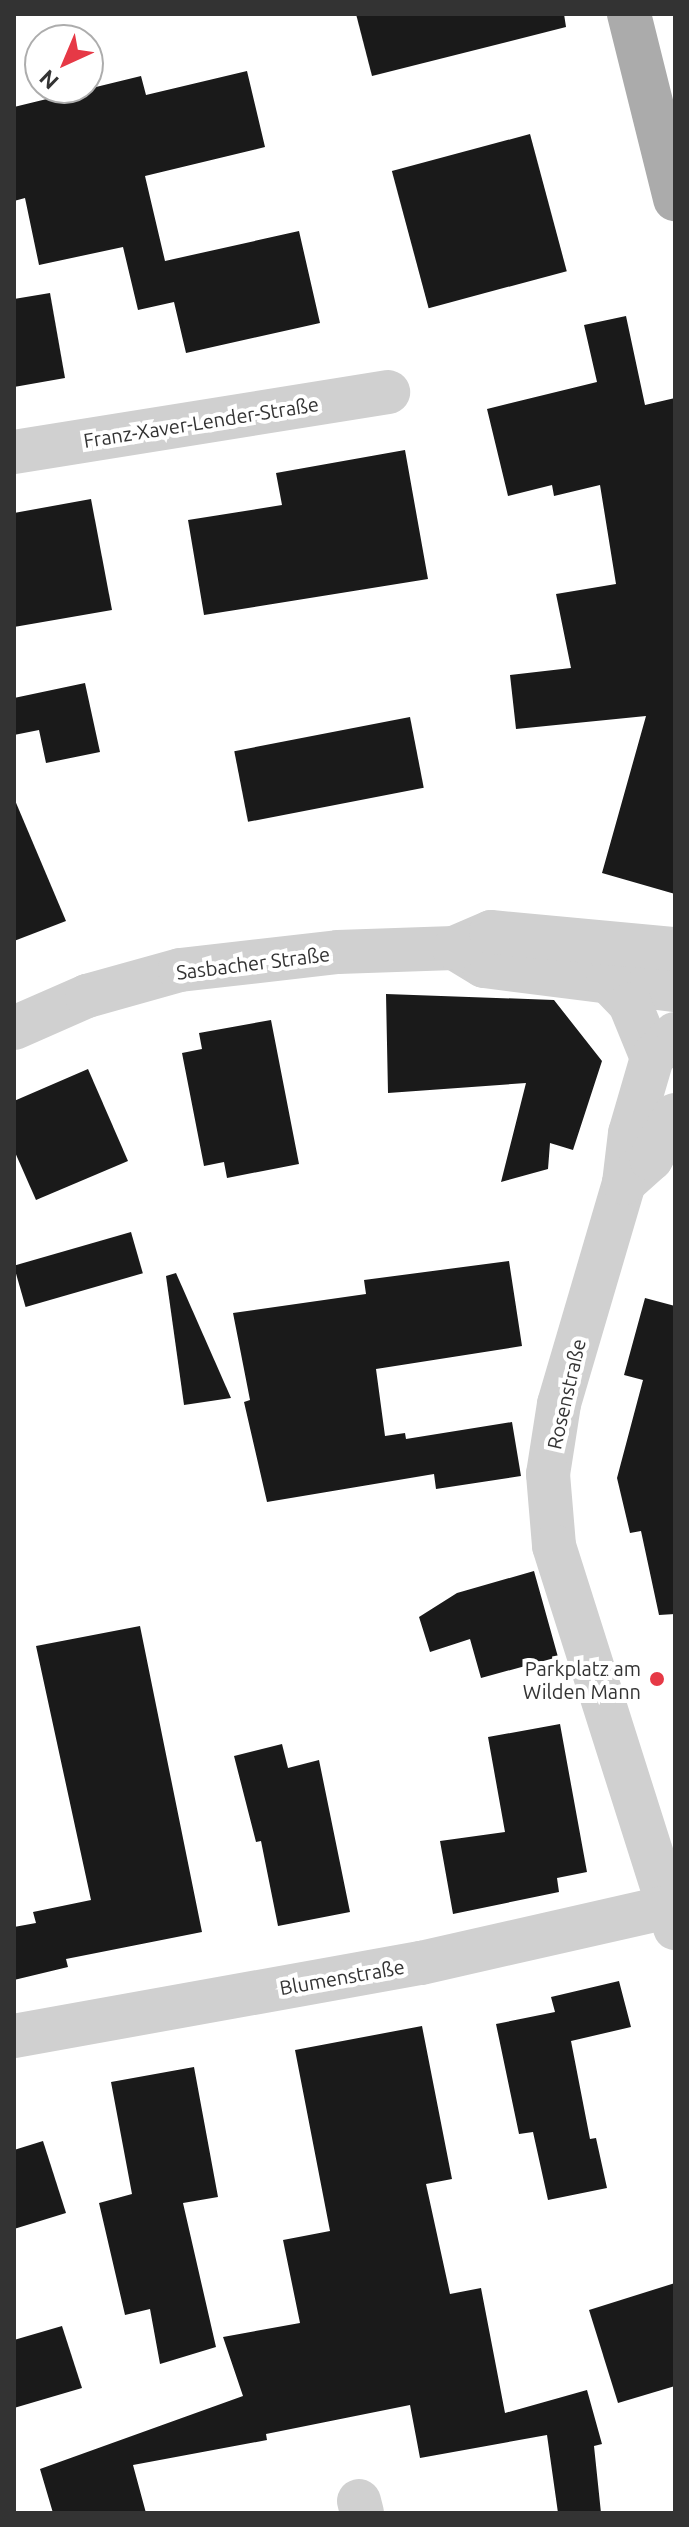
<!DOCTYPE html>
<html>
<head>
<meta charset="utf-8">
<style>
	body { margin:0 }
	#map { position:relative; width:689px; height:2527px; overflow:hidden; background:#fff; font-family:Ubuntu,sans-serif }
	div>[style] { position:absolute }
	.building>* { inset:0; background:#1a1a1a; transform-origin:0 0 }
	.minor>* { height:44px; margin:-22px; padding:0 22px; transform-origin:22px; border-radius:22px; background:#d0d0d0 }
	.major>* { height:44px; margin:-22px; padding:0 22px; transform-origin:22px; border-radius:22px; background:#ababab }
	.dots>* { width:22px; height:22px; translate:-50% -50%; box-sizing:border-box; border:4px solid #fff; border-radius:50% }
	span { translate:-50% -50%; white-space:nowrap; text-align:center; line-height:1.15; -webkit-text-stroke:8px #fff; paint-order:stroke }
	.street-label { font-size:20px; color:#333 }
	.poi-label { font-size:20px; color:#333 }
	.right { translate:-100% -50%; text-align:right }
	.frame { position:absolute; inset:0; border:16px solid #333; pointer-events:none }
	.north { position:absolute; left:24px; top:24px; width:80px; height:80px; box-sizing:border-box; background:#fff; border:2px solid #adadad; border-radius:50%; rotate:224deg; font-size:22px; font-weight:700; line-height:32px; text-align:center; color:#333 }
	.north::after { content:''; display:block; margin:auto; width:28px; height:36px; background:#e63946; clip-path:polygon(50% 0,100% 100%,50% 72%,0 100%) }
</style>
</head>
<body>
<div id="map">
	<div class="building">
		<div style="clip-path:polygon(356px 14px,564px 14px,566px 27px,372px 76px)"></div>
		<div style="clip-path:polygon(247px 71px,265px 147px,145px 176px,165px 261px,299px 231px,320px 323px,186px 353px,174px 302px,138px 310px,123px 247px,39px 265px,25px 198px,14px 201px,14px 107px,141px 76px,146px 95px)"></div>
		<div style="left:530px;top:134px;width:142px;height:143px;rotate:75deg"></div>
		<div style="clip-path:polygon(50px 293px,65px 378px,14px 387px,14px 299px)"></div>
		<div style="clip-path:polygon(626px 316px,645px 405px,675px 398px,675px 894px,602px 873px,646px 716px,516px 729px,510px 675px,571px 668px,556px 594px,616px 584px,600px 485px,554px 496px,552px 485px,508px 496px,487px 409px,597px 382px,584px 325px)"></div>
		<div style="clip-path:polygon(405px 450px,428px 579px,204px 615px,188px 520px,282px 505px,276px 473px)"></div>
		<div style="clip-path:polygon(91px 499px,112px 610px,14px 627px,14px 513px)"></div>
		<div style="clip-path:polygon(85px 683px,100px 752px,46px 763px,39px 730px,14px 735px,14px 698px)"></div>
		<div style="left:410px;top:717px;width:72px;height:179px;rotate:79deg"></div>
		<div style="clip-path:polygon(14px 798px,66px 921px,14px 941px)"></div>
		<div style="clip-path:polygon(386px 994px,554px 1000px,602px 1061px,573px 1150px,550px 1143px,548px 1169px,501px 1182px,526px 1083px,388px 1093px)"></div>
		<div style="clip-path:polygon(271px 1020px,299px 1164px,227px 1178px,224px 1162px,204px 1166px,182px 1053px,202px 1049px,199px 1033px)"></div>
		<div style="clip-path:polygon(88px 1069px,128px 1161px,36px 1200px,14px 1150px,14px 1101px)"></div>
		<div style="left:131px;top:1232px;width:43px;height:122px;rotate:74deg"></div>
		<div style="clip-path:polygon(509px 1261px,522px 1346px,376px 1369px,385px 1436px,405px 1433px,406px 1439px,512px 1422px,521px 1476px,436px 1489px,434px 1474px,267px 1502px,244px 1402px,250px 1400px,233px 1313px,366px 1294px,364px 1280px)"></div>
		<div style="clip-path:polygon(176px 1273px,231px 1398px,184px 1405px,166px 1276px)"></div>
		<div style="clip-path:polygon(645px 1298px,675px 1306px,675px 1614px,659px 1615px,641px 1531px,630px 1533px,617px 1478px,643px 1380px,624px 1375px)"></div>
		<div style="clip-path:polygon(534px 1571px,558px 1657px,481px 1678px,470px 1639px,430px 1652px,419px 1617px,457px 1593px)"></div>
		<div style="clip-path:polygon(140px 1626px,202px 1932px,66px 1959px,68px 1967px,14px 1980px,14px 1927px,36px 1923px,33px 1912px,91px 1900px,36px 1646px)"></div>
		<div style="clip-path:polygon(560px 1724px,587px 1872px,557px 1878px,559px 1892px,453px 1914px,440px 1841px,505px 1832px,488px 1737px)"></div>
		<div style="clip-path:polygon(282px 1744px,288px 1768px,319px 1760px,350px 1912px,278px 1926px,261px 1841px,256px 1842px,234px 1756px)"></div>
		<div style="clip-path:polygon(619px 1981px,631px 2027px,571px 2041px,590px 2139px,596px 2138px,607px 2188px,548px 2200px,533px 2132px,519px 2134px,496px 2024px,555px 2012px,551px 1997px)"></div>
		<div style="clip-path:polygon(422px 2026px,452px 2179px,426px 2184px,450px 2294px,481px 2288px,505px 2413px,587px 2390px,602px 2444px,594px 2446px,601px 2513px,558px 2513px,547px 2435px,420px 2458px,410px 2405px,266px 2434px,267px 2440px,133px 2465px,146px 2513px,53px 2513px,40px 2469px,243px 2396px,223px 2337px,300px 2323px,283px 2240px,330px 2231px,295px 2050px)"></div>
		<div style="clip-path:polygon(194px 2067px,218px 2197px,183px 2203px,216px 2347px,160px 2364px,150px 2309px,125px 2315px,99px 2203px,132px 2194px,111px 2082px)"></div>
		<div style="clip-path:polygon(43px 2141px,66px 2213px,14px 2229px,14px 2150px)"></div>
		<div style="clip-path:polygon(675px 2283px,675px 2386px,618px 2403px,589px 2310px)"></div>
		<div style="clip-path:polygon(62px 2326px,82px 2388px,14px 2408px,14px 2340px)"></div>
	</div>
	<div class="minor">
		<div style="left:14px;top:452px;width:379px;rotate:-9.1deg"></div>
		<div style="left:454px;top:948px;width:35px;rotate:31deg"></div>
		<div style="left:484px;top:966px;width:193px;rotate:7.2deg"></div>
		<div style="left:608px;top:981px;width:32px;rotate:46deg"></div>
		<div style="left:630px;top:1004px;width:58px;rotate:67.8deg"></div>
		<div style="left:14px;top:1028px;width:80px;rotate:-23.7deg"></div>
		<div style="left:87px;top:996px;width:97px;rotate:-15.6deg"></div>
		<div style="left:180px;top:970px;width:159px;rotate:-6.5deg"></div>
		<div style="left:338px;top:952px;width:116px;rotate:-2deg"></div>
		<div style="left:454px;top:948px;width:40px;rotate:-23.4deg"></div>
		<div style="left:491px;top:932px;width:185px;rotate:5.3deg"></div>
		<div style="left:675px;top:1034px;width:33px;rotate:134deg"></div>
		<div style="left:652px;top:1058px;width:78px;rotate:106.3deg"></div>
		<div style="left:630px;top:1133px;width:50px;rotate:96.8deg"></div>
		<div style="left:624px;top:1183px;width:230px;rotate:106.4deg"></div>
		<div style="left:559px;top:1404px;width:71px;rotate:98.9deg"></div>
		<div style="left:548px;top:1474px;width:72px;rotate:85.2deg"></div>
		<div style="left:554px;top:1546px;width:401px;rotate:72.4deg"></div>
		<div style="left:624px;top:1183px;width:36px;rotate:-42deg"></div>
		<div style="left:651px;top:1159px;width:50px;rotate:-61.4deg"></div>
		<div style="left:14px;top:2036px;width:413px;rotate:-10.2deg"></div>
		<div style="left:421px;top:1963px;width:253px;rotate:-12.8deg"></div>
		<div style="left:359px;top:2501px;width:12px;rotate:76deg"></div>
	</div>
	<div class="major">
		<div style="left:629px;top:14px;width:191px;rotate:76deg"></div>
	</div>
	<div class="dots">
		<div style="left:657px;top:1679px;background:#e63946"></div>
	</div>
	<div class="street-label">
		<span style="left:201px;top:422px;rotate:-9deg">Franz-Xaver-Lender-Straße</span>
		<span style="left:253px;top:963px;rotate:-7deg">Sasbacher Straße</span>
		<span style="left:566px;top:1394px;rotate:-77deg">Rosenstraße</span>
		<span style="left:342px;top:1977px;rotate:-10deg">Blumenstraße</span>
	</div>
	<div class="poi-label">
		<span class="right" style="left:641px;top:1680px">Parkplatz am<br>Wilden Mann</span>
	</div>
	<div class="frame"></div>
	<div class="north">N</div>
</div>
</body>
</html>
